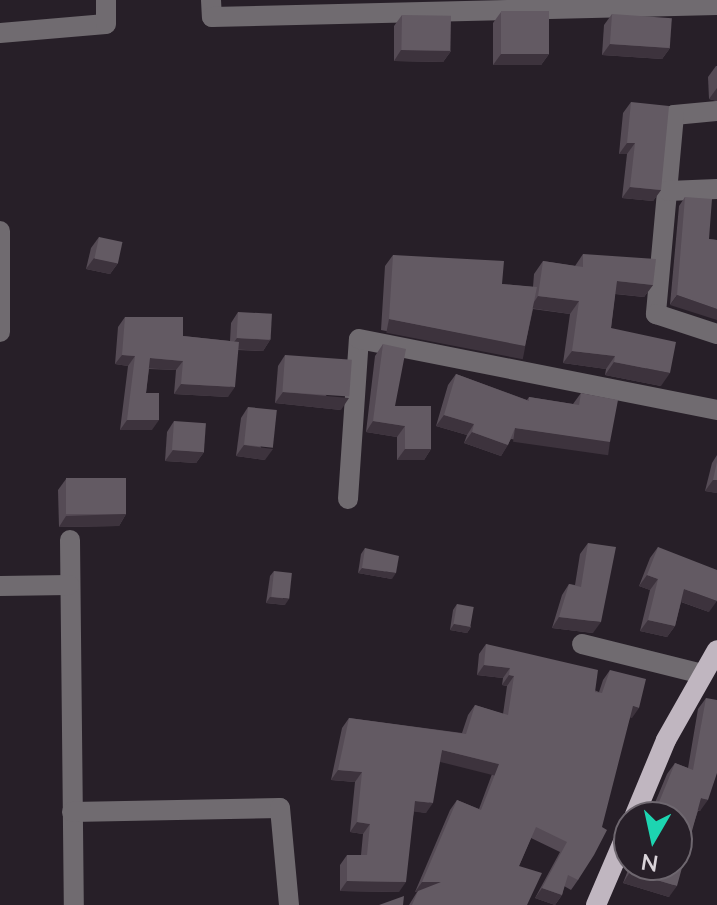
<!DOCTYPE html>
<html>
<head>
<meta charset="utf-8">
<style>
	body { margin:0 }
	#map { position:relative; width:717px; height:905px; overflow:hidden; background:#271f28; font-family:Lato,sans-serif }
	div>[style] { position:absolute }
	.minor>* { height:20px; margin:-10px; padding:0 10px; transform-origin:10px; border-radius:10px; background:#706b70 }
	.major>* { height:20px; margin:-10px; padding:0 10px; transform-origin:10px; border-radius:10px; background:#c0b6c0 }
	.wall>* { inset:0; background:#554b55 }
	.shaded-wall>* { inset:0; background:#3d333d; transform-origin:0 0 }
	.building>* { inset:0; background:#635a63; transform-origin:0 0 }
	span { translate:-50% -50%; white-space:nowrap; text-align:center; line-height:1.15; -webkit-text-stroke:7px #271f28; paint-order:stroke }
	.north { position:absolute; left:613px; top:801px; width:80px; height:80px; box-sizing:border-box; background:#271f28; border:2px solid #6e676f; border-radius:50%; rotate:189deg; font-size:22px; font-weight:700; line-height:32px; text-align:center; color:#d9d3d9 }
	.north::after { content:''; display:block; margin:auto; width:28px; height:36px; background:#1dd5b1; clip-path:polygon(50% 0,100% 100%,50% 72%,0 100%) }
</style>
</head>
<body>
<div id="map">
	<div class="minor">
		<div style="left:211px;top:0;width:17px;rotate:87deg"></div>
		<div style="left:212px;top:17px;width:505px;rotate:-1.36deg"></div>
		<div style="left:0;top:33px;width:106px;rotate:-4.9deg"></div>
		<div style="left:106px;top:24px;width:24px;rotate:-90deg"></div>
		<div style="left:717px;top:111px;width:43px;rotate:174.7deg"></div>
		<div style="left:674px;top:115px;width:200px;rotate:95.2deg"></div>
		<div style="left:656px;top:314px;width:64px;rotate:18.2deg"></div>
		<div style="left:668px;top:191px;width:49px;rotate:-2.3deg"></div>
		<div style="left:0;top:231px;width:101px;rotate:90deg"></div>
		<div style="left:348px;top:499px;width:160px;rotate:-86.1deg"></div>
		<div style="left:359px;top:339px;width:365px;rotate:11.2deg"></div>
		<div style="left:70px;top:540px;width:365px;rotate:89.4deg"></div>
		<div style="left:0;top:586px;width:69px;rotate:-0.8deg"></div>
		<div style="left:582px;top:644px;width:124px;rotate:14deg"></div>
		<div style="left:72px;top:812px;width:208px;rotate:-1.1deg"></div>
		<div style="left:280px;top:808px;width:97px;rotate:84.7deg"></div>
	</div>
	<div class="major">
		<div style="left:634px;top:817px;width:83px;rotate:-67.4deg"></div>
		<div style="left:666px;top:740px;width:103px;rotate:-60.5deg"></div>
		<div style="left:596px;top:905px;width:84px;rotate:-66.8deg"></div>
	</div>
	<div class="wall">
		<div style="clip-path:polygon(501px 12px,549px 54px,541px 65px,493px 65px,493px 23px)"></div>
		<div style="clip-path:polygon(612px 14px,670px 48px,662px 59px,602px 55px,604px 25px)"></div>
		<div style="clip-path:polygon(402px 15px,451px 51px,443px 62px,394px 61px,394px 26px)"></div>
		<div style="clip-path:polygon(716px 66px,717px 66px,717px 101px,709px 99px,708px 77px)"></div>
		<div style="clip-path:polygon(631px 102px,661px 190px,653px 201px,622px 198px,627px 154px,619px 154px,623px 113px)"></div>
		<div style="clip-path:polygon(685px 197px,709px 239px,717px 240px,670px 305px,679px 206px)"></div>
		<div style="clip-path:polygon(99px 237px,118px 263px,110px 274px,86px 269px,91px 248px)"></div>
		<div style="clip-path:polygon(583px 254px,653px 285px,644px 297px,615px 294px,611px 328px,661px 386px,605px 375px,606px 369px,563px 363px,570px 314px,533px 309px,525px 346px,518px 357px,381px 330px,385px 266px,393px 255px,502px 284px,533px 287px,534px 274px,543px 261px,575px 266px)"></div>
		<div style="clip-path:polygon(238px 312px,270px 340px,263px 351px,238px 350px,228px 397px,174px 394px,176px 370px,149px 369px,146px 393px,152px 430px,120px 430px,128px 366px,115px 364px,118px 327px,125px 317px,183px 336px,230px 341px,231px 323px)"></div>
		<div style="clip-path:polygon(383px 344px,395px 406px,431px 449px,424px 460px,397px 460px,397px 437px,366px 432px,375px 356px)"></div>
		<div style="clip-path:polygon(285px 355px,341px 410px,275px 403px,278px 366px)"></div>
		<div style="clip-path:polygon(456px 374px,527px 400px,529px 397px,573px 404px,581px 393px,602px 453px,511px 439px,501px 456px,464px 443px,467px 435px,436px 426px,448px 385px)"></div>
		<div style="clip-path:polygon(248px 407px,265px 460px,236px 456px,241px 418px)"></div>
		<div style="clip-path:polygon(174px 421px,204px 452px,196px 463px,165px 461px,167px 432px)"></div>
		<div style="clip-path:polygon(717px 455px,717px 493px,705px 491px,712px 463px)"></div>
		<div style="clip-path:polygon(66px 479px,126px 514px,119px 526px,59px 527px,58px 490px)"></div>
		<div style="clip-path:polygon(588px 543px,593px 633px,552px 628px,562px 595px,569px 584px,575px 585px,580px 554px)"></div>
		<div style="clip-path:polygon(658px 547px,709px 612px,681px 602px,675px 626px,667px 637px,640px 631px,650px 590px,639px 586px,650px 558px)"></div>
		<div style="clip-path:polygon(365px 548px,392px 579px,358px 573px,361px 554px)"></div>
		<div style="clip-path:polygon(274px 571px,285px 605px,266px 603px,270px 576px)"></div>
		<div style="clip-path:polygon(457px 604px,471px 627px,467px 633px,450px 630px,453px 610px)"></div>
		<div style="clip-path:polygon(486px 644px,599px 692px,603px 680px,610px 670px,632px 718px,630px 717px,578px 880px,571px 890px,564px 886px,562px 895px,555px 905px,535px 898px,560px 852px,531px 838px,519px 866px,527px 905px,409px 905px,417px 892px,415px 892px,450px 810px,457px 800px,479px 809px,492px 774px,440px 761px,426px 813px,414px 811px,399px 892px,340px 891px,340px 865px,347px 855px,361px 855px,363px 834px,350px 832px,355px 782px,331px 780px,342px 728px,349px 718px,462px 733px,468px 715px,475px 705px,503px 714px,507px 686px,502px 685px,503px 678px,477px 675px,479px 654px)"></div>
		<div style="clip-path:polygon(706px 698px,714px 781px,700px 811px,698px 811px,669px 897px,623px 883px,630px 865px,677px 865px,677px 817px,649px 817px,667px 774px,675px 763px,688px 768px,698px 709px)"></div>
	</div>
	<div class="shaded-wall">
		<div style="clip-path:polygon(610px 44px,670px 48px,662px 59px,602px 55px)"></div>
		<div style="clip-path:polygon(401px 50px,451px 51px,443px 62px,394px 61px)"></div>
		<div style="clip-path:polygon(501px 54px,549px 54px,541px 65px,493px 65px)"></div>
		<div style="clip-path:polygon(717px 88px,717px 101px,709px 99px)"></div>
		<div style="clip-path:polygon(627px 143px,635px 143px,627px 154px,619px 154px)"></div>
		<div style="clip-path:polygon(630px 187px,661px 190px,653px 201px,622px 198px)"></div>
		<div style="clip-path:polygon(94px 258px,118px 263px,110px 274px,86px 269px)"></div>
		<div style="clip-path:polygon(617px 281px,653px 285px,644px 297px,608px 293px)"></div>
		<div style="clip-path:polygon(677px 295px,717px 309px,717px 320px,670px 305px)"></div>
		<div style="clip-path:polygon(538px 296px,579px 301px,570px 314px,530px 308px)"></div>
		<div style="left:389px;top:319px;width:139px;height:14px;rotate:11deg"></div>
		<div style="clip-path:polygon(237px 338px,270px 340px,263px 351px,229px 349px)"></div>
		<div style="clip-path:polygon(572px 351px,615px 356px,606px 369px,563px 363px)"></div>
		<div style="clip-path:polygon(122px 355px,135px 356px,128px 366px,115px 364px)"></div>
		<div style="clip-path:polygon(150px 358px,183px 361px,176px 370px,143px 368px)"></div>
		<div style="clip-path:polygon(614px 362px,670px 373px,661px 386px,605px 375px)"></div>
		<div style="clip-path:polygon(181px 384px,235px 387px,228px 397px,174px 394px)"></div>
		<div style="clip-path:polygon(283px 392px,349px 398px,341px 410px,275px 403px)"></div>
		<div style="clip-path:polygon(444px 415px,474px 424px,467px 435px,436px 426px)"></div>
		<div style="clip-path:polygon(127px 420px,159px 420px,152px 430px,120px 430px)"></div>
		<div style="clip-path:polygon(373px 421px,405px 426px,397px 437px,366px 432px)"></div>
		<div style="left:515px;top:428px;width:96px;height:14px;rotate:8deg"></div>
		<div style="clip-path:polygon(472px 432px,508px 445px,501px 456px,464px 443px)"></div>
		<div style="clip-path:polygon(244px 445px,273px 449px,265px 460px,236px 456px)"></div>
		<div style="clip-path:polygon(405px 449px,431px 449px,424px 460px,397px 460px)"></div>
		<div style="clip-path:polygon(173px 450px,204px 452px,196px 463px,165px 461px)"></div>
		<div style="clip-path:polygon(713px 480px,717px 480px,717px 493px,705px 491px)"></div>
		<div style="clip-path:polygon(126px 514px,119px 526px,59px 527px,66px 516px)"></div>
		<div style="clip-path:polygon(362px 568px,396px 573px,392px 579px,358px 573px)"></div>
		<div style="clip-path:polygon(647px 575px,658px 579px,650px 590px,639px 586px)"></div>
		<div style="clip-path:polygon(684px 589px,717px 601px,709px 612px,676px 600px)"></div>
		<div style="clip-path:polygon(270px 597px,289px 599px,285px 605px,266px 603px)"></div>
		<div style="clip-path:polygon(559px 617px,601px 622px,593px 633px,552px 628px)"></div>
		<div style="clip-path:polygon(648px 620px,675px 626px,667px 637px,640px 631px)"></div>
		<div style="clip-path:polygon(454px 624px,471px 627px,467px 633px,450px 630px)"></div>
		<div style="clip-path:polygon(484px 665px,510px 668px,503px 678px,477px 675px)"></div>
		<div style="clip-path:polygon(509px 675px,514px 676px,507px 686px,502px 685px)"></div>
		<div style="clip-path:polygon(633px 706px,639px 708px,632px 718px,626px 716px)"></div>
		<div style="left:442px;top:750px;width:59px;height:12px;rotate:14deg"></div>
		<div style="clip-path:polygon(338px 770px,362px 772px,355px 782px,331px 780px)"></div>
		<div style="clip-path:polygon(701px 798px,708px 800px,700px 811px,693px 809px)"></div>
		<div style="clip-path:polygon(415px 801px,433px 803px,426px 813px,408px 811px)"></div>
		<div style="clip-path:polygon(357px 822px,370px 824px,363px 834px,350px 832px)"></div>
		<div style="clip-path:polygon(630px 872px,677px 886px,669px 897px,623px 883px)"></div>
		<div style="clip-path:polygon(347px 881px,406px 882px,399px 892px,340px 891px)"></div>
		<div style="clip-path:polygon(422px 882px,441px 882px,434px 892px,415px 892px)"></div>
		<div style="clip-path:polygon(542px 888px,562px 895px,555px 905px,535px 898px)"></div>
	</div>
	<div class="building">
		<div style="left:549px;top:11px;width:43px;height:48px;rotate:90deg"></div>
		<div style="left:612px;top:14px;width:60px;height:30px;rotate:4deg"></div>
		<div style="left:402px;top:15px;width:49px;height:35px;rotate:1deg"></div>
		<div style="clip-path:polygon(631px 102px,669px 106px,661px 190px,630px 187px,635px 143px,627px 143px)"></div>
		<div style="clip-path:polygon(685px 197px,712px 199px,709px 239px,717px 240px,717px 309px,677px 295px)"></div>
		<div style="left:99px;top:237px;width:24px;height:22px;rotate:12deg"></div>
		<div style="clip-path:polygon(583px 254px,656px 259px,653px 285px,617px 281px,611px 328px,676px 342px,670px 373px,614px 362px,615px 356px,572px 351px,579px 301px,538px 296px,543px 261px,583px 267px)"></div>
		<div style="clip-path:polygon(393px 255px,504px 261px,502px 284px,537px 287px,525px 346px,389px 319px)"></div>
		<div style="left:238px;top:312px;width:34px;height:26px;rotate:3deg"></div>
		<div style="clip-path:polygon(125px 317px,183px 317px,183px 336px,239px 342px,235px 387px,181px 384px,183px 361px,150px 358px,146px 393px,159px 393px,159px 420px,127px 420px,135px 356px,122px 355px)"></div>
		<div style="clip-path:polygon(383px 344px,406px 349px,395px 406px,431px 406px,431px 449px,405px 449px,405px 426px,373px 421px)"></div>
		<div style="left:285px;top:355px;width:67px;height:37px;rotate:4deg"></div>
		<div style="clip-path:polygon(456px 374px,529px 401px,529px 397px,579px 405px,581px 393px,618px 400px,610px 442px,515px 428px,508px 445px,472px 432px,474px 424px,444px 415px)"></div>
		<div style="left:248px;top:407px;width:29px;height:38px;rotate:6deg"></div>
		<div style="left:174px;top:421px;width:32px;height:29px;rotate:4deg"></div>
		<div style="clip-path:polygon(717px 462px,717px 480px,713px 480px)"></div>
		<div style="left:126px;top:478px;width:36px;height:60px;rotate:90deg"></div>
		<div style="clip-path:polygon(588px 543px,616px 547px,601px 622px,559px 617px,569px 584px,581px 587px)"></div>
		<div style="clip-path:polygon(658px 547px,717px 570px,717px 601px,684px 589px,675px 626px,648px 620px,658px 579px,647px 575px)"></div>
		<div style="clip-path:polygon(365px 548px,399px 556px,396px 573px,362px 568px)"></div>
		<div style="left:274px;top:571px;width:18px;height:26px;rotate:6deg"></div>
		<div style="left:457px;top:604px;width:17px;height:20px;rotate:10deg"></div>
		<div style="clip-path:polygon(486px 644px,598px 670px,595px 692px,602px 693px,610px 670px,646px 679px,639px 708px,633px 706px,602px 827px,607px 830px,594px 855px,578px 880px,568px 875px,562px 895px,542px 888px,567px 842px,536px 827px,519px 866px,542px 873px,527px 905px,412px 905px,418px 891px,441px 882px,422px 882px,457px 800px,481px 810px,499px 764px,442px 750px,433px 803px,415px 801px,406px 882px,347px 881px,347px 855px,367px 855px,370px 824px,357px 822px,362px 772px,338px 770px,349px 718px,466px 734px,475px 705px,508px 715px,514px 676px,509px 675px,510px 668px,484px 665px)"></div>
		<div style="clip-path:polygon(706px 698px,717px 700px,717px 773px,708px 800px,701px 798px,677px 886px,630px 872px,633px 865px,677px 865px,677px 817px,653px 817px,675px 763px,693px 770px)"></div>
		<div style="clip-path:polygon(404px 896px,403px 905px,379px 905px)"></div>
	</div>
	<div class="north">N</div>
</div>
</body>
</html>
